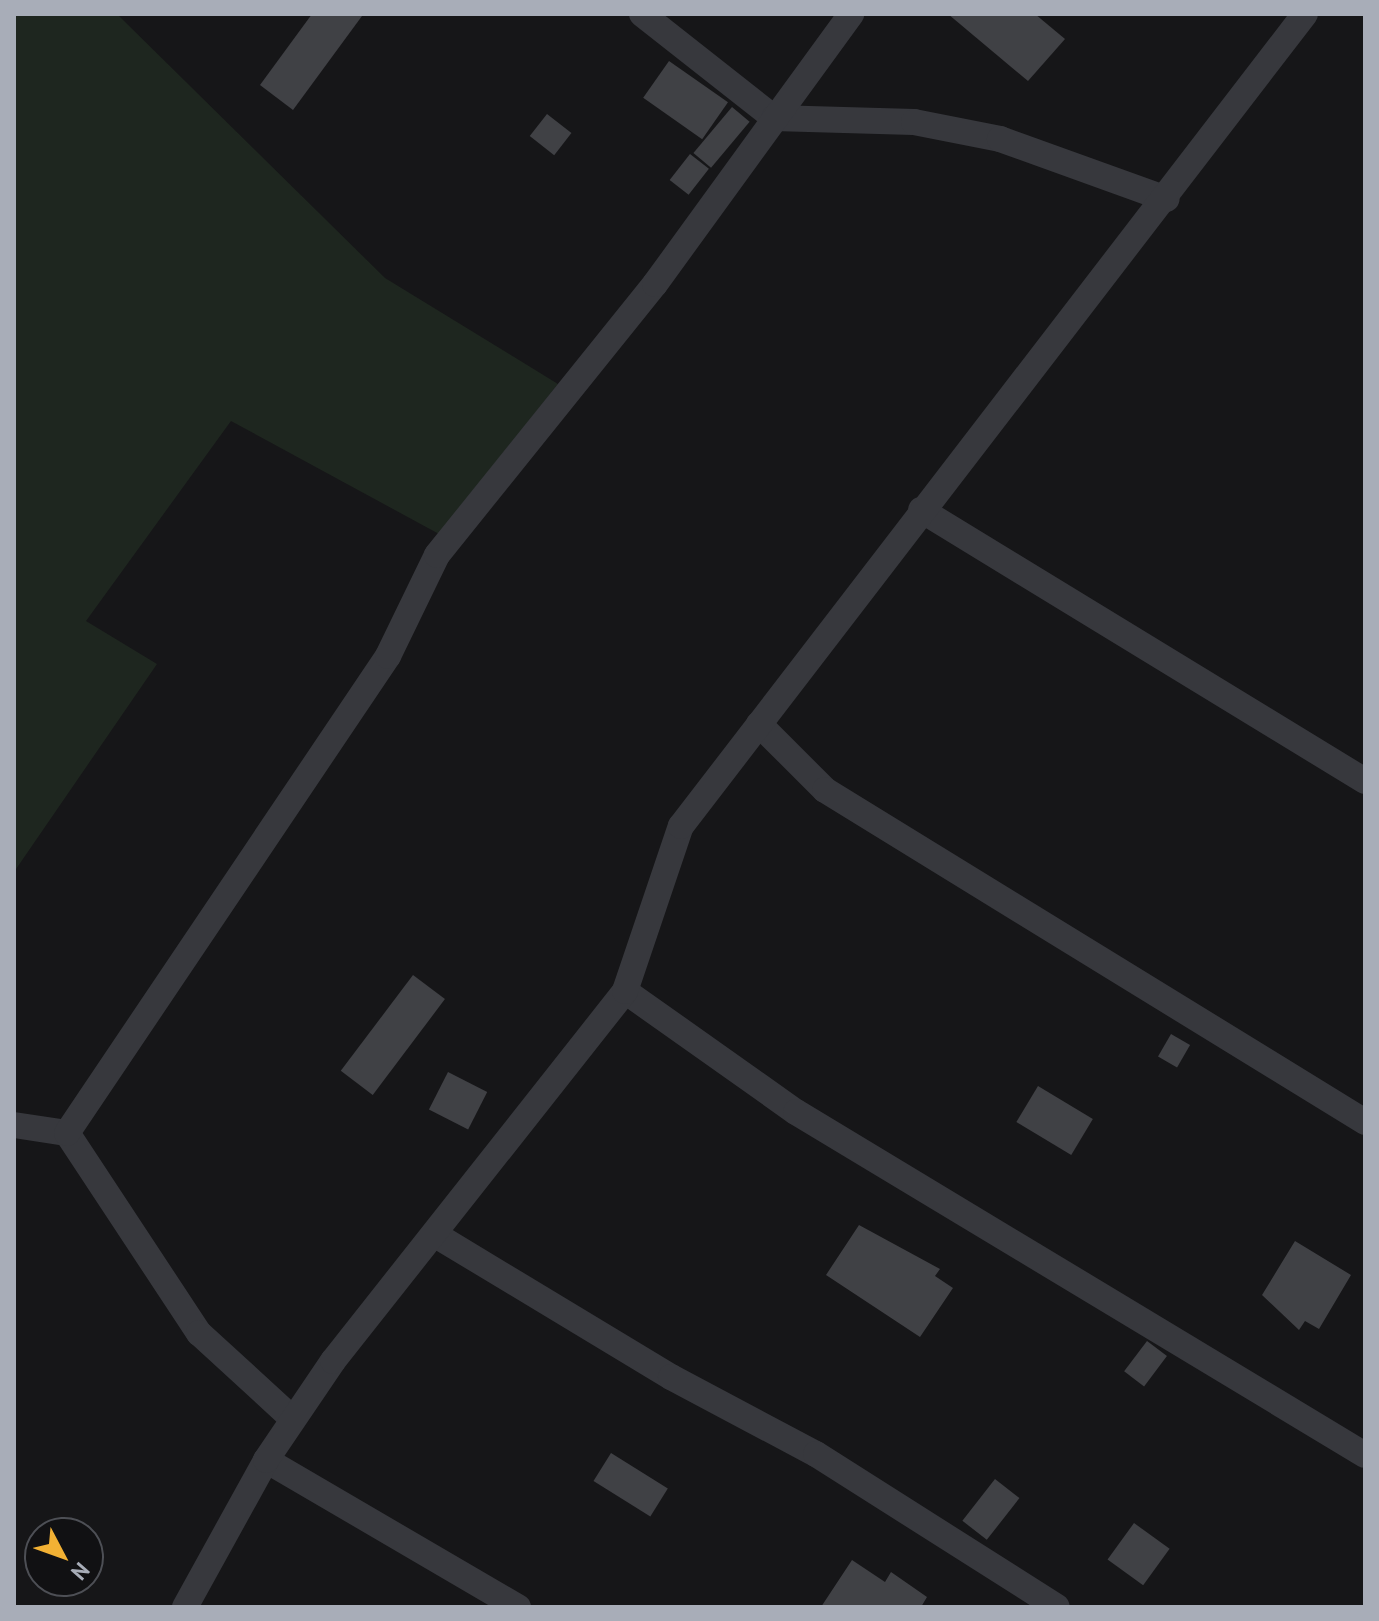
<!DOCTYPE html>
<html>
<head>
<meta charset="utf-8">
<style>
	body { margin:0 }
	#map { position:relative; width:1379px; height:1621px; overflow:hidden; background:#161618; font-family:"PT Sans",sans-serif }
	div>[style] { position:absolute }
	.green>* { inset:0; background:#1e261f }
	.building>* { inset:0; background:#404145; transform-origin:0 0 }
	.street>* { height:26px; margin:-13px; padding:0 13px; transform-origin:13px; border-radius:13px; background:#37383d }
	span { translate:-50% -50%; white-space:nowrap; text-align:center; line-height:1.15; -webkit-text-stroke:6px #111113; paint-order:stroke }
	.frame { position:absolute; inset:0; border:16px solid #a8adb8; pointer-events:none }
	.north { position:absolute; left:24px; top:1517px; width:80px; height:80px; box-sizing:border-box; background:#111113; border:2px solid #4d4f55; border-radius:50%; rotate:131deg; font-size:22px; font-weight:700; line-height:32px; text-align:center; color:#a8adb8 }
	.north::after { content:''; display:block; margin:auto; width:28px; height:36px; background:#f2b134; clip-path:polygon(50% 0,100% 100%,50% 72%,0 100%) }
</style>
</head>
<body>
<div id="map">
	<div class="green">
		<div style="clip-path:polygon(14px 14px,117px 14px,385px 278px,558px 384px,439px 534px,231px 421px,86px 621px,157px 664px,14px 872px)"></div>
	</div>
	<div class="building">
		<div style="clip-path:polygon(312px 14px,362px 16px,293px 110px,260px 85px)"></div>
		<div style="clip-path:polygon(948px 14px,1035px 14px,1065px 39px,1028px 81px)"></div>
		<div style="left:669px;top:61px;width:72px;height:45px;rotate:35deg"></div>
		<div style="left:732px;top:107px;width:23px;height:60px;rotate:40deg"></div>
		<div style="left:547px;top:114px;width:31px;height:28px;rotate:38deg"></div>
		<div style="left:690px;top:154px;width:24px;height:33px;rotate:38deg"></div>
		<div style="left:413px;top:975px;width:40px;height:120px;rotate:37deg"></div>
		<div style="left:1171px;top:1034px;width:22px;height:26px;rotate:30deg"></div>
		<div style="left:448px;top:1072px;width:44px;height:42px;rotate:27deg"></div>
		<div style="left:1038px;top:1086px;width:64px;height:42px;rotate:31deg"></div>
		<div style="clip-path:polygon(859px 1225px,940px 1269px,935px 1276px,953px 1288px,920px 1337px,826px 1275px)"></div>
		<div style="clip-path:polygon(1295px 1241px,1351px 1275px,1319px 1329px,1305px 1321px,1299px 1330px,1262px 1295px)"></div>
		<div style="left:1147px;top:1341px;width:25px;height:38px;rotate:37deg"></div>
		<div style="left:611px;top:1453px;width:67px;height:33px;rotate:32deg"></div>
		<div style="left:995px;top:1479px;width:31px;height:53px;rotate:38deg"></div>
		<div style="left:1134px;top:1523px;width:44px;height:45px;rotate:36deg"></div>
		<div style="clip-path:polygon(852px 1560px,885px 1582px,891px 1572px,927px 1597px,921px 1607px,821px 1607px)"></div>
	</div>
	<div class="street">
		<div style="left:642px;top:14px;width:168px;rotate:38.2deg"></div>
		<div style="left:774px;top:118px;width:140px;rotate:1.6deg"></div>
		<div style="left:914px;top:122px;width:88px;rotate:11.2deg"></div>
		<div style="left:1000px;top:139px;width:177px;rotate:19.8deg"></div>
		<div style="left:921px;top:510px;width:520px;rotate:31.4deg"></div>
		<div style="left:759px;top:724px;width:93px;rotate:45deg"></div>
		<div style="left:825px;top:790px;width:634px;rotate:31.58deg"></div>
		<div style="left:625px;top:991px;width:209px;rotate:35.3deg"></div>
		<div style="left:796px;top:1112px;width:664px;rotate:31.08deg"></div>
		<div style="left:14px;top:1125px;width:54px;rotate:8.6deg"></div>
		<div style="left:67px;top:1133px;width:240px;rotate:56.6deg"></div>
		<div style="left:199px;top:1333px;width:127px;rotate:42.5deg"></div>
		<div style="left:67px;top:1133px;width:575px;rotate:-56.06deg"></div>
		<div style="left:388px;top:656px;width:112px;rotate:-64.1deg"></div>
		<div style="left:437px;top:555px;width:348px;rotate:-51.2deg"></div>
		<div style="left:655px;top:284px;width:334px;rotate:-54deg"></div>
		<div style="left:434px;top:1234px;width:277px;rotate:31.1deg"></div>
		<div style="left:671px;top:1377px;width:164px;rotate:28deg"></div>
		<div style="left:816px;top:1454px;width:285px;rotate:32.4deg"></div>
		<div style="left:266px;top:1460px;width:292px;rotate:30.3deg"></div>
		<div style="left:185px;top:1607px;width:168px;rotate:-61.1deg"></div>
		<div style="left:266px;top:1460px;width:120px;rotate:-55.9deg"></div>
		<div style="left:333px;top:1361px;width:471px;rotate:-51.7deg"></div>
		<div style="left:625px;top:991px;width:174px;rotate:-71.3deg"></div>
		<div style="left:681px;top:826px;width:1024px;rotate:-52.46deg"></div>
	</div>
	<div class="frame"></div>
	<div class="north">N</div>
</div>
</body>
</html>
